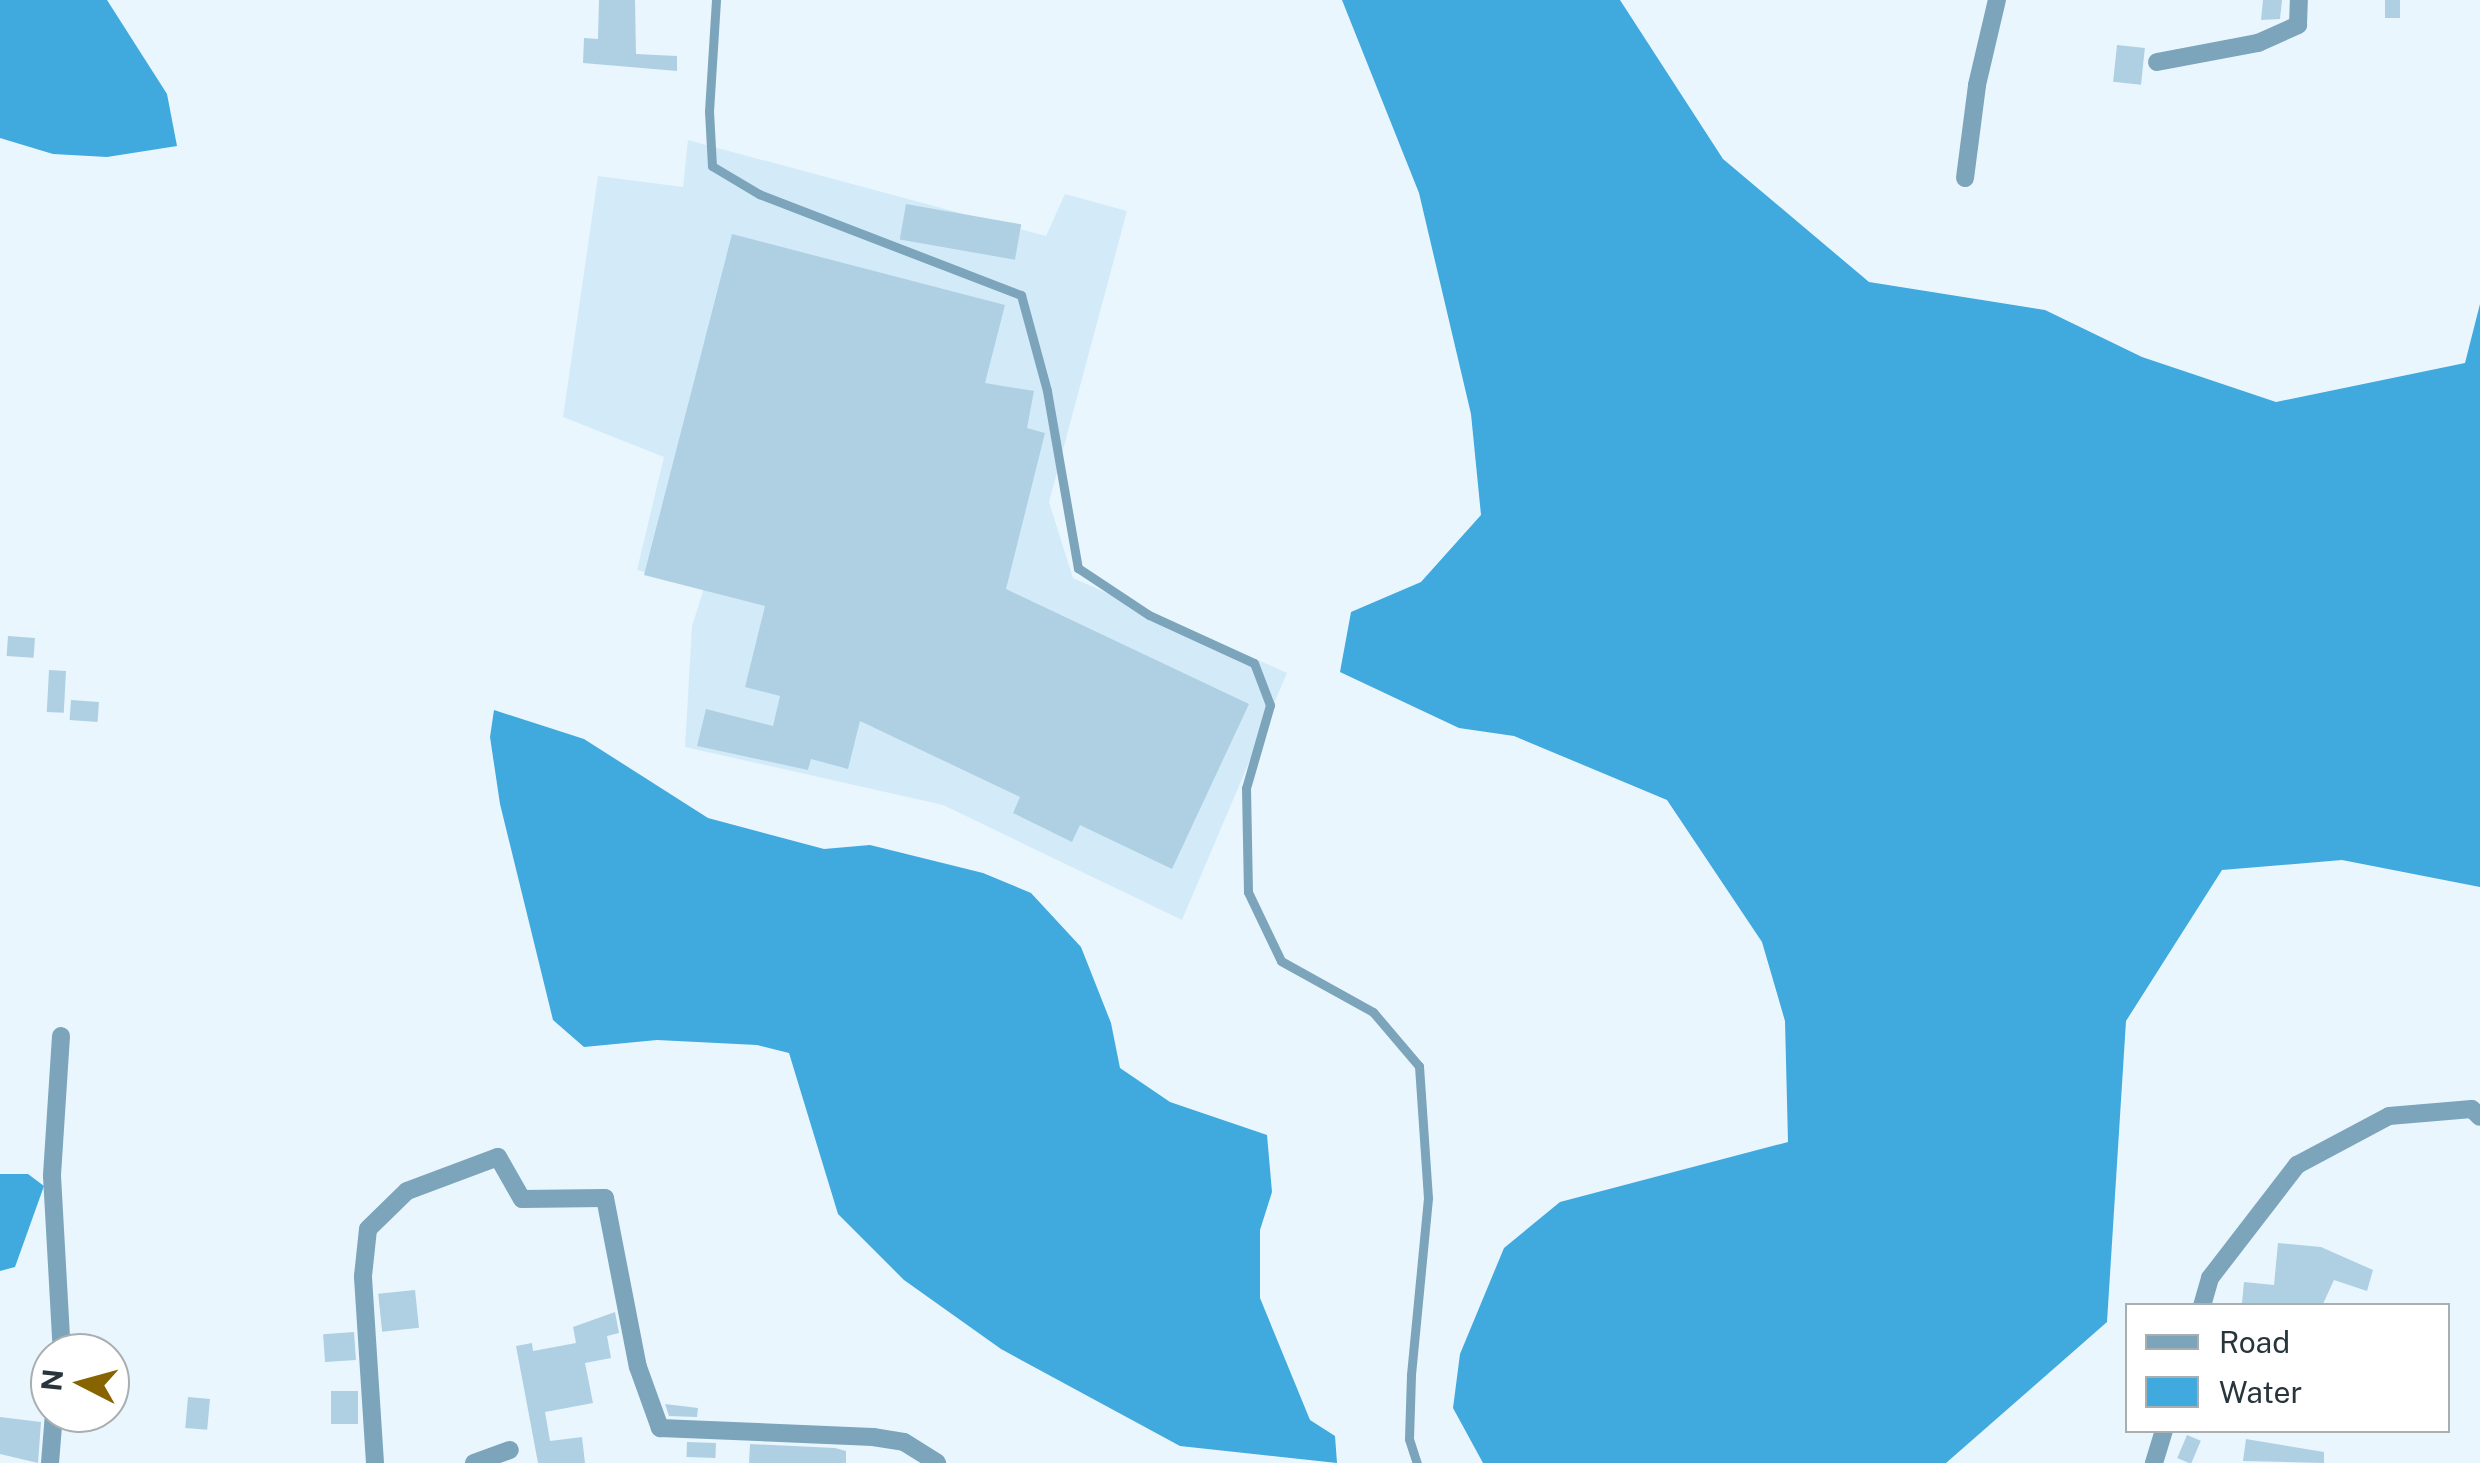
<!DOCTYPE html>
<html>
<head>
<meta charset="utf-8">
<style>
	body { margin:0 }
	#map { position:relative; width:2480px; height:1463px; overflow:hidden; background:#e9f6fe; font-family:"Public Sans",sans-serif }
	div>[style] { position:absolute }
	.built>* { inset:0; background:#d3ebf9 }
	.water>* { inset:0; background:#40a9dd }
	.building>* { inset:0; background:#afd0e3; transform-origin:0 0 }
	.lane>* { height:9px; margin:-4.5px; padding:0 4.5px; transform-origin:4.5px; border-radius:4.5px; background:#7ca4bb }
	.street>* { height:18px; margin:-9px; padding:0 9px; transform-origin:9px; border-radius:9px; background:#7ca4bb }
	span { translate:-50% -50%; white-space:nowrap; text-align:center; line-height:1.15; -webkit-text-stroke:8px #fff; paint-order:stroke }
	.legend { position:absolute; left:2125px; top:1303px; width:325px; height:130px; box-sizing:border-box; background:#fff; border:2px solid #a9aeb1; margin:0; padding:12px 18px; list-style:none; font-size:30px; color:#28353c }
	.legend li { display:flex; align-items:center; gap:20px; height:50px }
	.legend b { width:50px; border:2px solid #a9aeb1 }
	.north { position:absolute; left:30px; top:1333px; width:100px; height:100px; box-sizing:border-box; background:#fff; border:2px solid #a9aeb1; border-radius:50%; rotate:276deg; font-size:28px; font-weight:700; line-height:40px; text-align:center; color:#28353c }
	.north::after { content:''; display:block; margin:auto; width:35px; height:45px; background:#886400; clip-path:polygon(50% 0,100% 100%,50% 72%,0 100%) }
</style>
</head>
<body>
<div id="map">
	<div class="built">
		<div style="clip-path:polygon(688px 140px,1046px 236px,1065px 194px,1127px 211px,1049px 502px,1073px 578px,1287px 673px,1182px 920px,943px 805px,685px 747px,692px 626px,704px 588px,637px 570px,664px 457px,563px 417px,598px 176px,683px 187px)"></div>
	</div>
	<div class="water">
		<div style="clip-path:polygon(0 0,107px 0,167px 94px,177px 146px,107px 157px,53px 154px,0 138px)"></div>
		<div style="clip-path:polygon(1342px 0,1620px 0,1723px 159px,1869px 282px,2045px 310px,2142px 357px,2276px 402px,2465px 363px,2480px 304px,2480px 887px,2342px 860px,2222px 870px,2126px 1021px,2107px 1322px,1946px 1463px,1483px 1463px,1453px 1408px,1460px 1354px,1504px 1248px,1560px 1202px,1788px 1142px,1785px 1021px,1762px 942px,1667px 800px,1514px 736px,1459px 728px,1340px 672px,1351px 612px,1421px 582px,1481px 515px,1471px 414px,1419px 193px)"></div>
		<div style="clip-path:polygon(494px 710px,584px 739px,708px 818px,824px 849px,870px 845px,983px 873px,1031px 893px,1081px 947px,1111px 1023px,1120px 1068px,1170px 1102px,1267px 1135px,1272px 1192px,1260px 1230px,1260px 1298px,1310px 1420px,1335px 1436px,1337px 1463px,1180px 1446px,1001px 1349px,904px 1280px,838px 1214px,789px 1053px,757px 1045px,657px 1040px,584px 1047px,553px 1020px,500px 804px,490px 737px)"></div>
		<div style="clip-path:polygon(0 1174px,28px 1174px,44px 1186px,15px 1267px,0 1271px)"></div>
	</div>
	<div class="building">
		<div style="clip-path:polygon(599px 0,635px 0,636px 54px,677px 56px,677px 71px,583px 63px,584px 38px,598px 39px)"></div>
		<div style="clip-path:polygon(2263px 0,2282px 0,2280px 19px,2261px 20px)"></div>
		<div style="left:2385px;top:0;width:15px;height:18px"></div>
		<div style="left:2117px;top:45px;width:28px;height:37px;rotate:6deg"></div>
		<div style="left:906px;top:204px;width:117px;height:36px;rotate:10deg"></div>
		<div style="clip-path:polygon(732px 234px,1005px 305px,985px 383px,1034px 391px,1027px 428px,1045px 433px,1006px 589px,1249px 704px,1172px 869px,1080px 825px,1072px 842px,1013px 813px,1020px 797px,860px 721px,848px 769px,811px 759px,808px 770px,697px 746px,706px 709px,773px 726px,780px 696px,745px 687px,765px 606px,644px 575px)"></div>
		<div style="left:8px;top:636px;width:27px;height:20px;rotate:4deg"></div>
		<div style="left:49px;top:670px;width:17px;height:42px;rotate:3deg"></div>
		<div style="left:71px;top:700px;width:28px;height:20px;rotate:4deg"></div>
		<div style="clip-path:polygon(2278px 1243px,2321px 1247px,2373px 1270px,2367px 1291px,2334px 1280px,2322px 1306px,2242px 1303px,2244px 1282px,2274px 1285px)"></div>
		<div style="left:415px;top:1290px;width:38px;height:37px;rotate:84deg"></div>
		<div style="clip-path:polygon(615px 1312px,619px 1333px,607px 1336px,611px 1358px,585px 1363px,593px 1403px,545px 1412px,550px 1441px,582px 1437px,585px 1463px,538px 1463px,516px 1346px,532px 1343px,533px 1351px,576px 1343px,573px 1327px)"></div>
		<div style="left:354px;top:1332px;width:28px;height:31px;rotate:86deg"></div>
		<div style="left:331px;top:1391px;width:27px;height:33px"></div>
		<div style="left:188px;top:1397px;width:22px;height:31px;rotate:5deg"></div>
		<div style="clip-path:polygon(665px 1404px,698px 1408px,697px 1417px,669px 1416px)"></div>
		<div style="clip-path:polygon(0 1417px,41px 1422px,38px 1463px,0 1454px)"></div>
		<div style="left:2187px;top:1435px;width:15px;height:25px;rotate:23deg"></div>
		<div style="clip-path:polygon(2246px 1439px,2324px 1452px,2324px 1463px,2243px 1461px)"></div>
		<div style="left:687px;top:1442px;width:29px;height:15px;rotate:2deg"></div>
		<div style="clip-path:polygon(750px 1444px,835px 1448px,846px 1451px,846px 1463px,749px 1463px)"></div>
	</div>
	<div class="lane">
		<div style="left:716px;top:0;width:111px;rotate:93.6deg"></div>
		<div style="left:709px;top:111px;width:55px;rotate:86.9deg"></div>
		<div style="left:712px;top:166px;width:55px;rotate:30.8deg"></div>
		<div style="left:759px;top:194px;width:281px;rotate:21.1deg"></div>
		<div style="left:1021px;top:295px;width:99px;rotate:74.8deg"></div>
		<div style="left:1047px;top:391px;width:180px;rotate:80.1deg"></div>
		<div style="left:1078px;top:568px;width:85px;rotate:33.5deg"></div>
		<div style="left:1149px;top:615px;width:115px;rotate:24.6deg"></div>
		<div style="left:1254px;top:663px;width:45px;rotate:69.1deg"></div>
		<div style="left:1270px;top:705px;width:86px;rotate:106.1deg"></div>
		<div style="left:1246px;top:788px;width:104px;rotate:88.9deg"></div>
		<div style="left:1248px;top:892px;width:76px;rotate:64.4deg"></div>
		<div style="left:1281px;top:961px;width:105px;rotate:29deg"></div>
		<div style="left:1373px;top:1012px;width:71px;rotate:49.6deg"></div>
		<div style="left:1419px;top:1066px;width:132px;rotate:86.1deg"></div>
		<div style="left:1428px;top:1198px;width:178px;rotate:95.5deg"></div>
		<div style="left:1411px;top:1375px;width:64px;rotate:91.8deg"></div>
		<div style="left:1409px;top:1439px;width:25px;rotate:72deg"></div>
	</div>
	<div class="street">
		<div style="left:2157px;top:62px;width:103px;rotate:-10.7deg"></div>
		<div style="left:2258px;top:43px;width:44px;rotate:-24.2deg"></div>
		<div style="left:2298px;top:25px;width:25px;rotate:-88deg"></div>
		<div style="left:1965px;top:178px;width:94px;rotate:-82.6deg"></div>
		<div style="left:1977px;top:85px;width:87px;rotate:-76.8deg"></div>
		<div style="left:61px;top:1036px;width:140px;rotate:93.7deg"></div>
		<div style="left:52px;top:1176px;width:177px;rotate:86.8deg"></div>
		<div style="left:2202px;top:1306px;width:29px;rotate:-74deg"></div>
		<div style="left:2210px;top:1278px;width:143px;rotate:-52.4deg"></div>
		<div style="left:2297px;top:1165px;width:104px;rotate:-28deg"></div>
		<div style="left:2389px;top:1116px;width:83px;rotate:-4.8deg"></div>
		<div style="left:2472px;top:1109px;width:11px;rotate:45deg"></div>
		<div style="left:50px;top:1463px;width:50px;rotate:-85.4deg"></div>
		<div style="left:375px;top:1463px;width:187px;rotate:-93.7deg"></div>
		<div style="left:363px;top:1276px;width:47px;rotate:-83.9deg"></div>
		<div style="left:368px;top:1229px;width:54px;rotate:-44.3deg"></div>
		<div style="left:407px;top:1191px;width:97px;rotate:-20.5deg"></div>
		<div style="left:498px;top:1157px;width:48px;rotate:60.3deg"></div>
		<div style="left:522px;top:1199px;width:83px;rotate:-0.7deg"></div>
		<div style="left:605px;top:1198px;width:172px;rotate:79deg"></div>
		<div style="left:638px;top:1367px;width:65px;rotate:70.2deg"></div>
		<div style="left:660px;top:1428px;width:213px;rotate:2.4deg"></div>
		<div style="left:873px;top:1437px;width:31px;rotate:9deg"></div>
		<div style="left:904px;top:1442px;width:39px;rotate:32deg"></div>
		<div style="left:474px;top:1463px;width:38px;rotate:-20deg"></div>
		<div style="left:2154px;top:1463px;width:34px;rotate:-73deg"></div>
	</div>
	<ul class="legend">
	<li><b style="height:12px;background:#7ca4bb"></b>Road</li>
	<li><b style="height:28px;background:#40a9dd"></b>Water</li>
	</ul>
	<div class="north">N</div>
</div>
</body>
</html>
